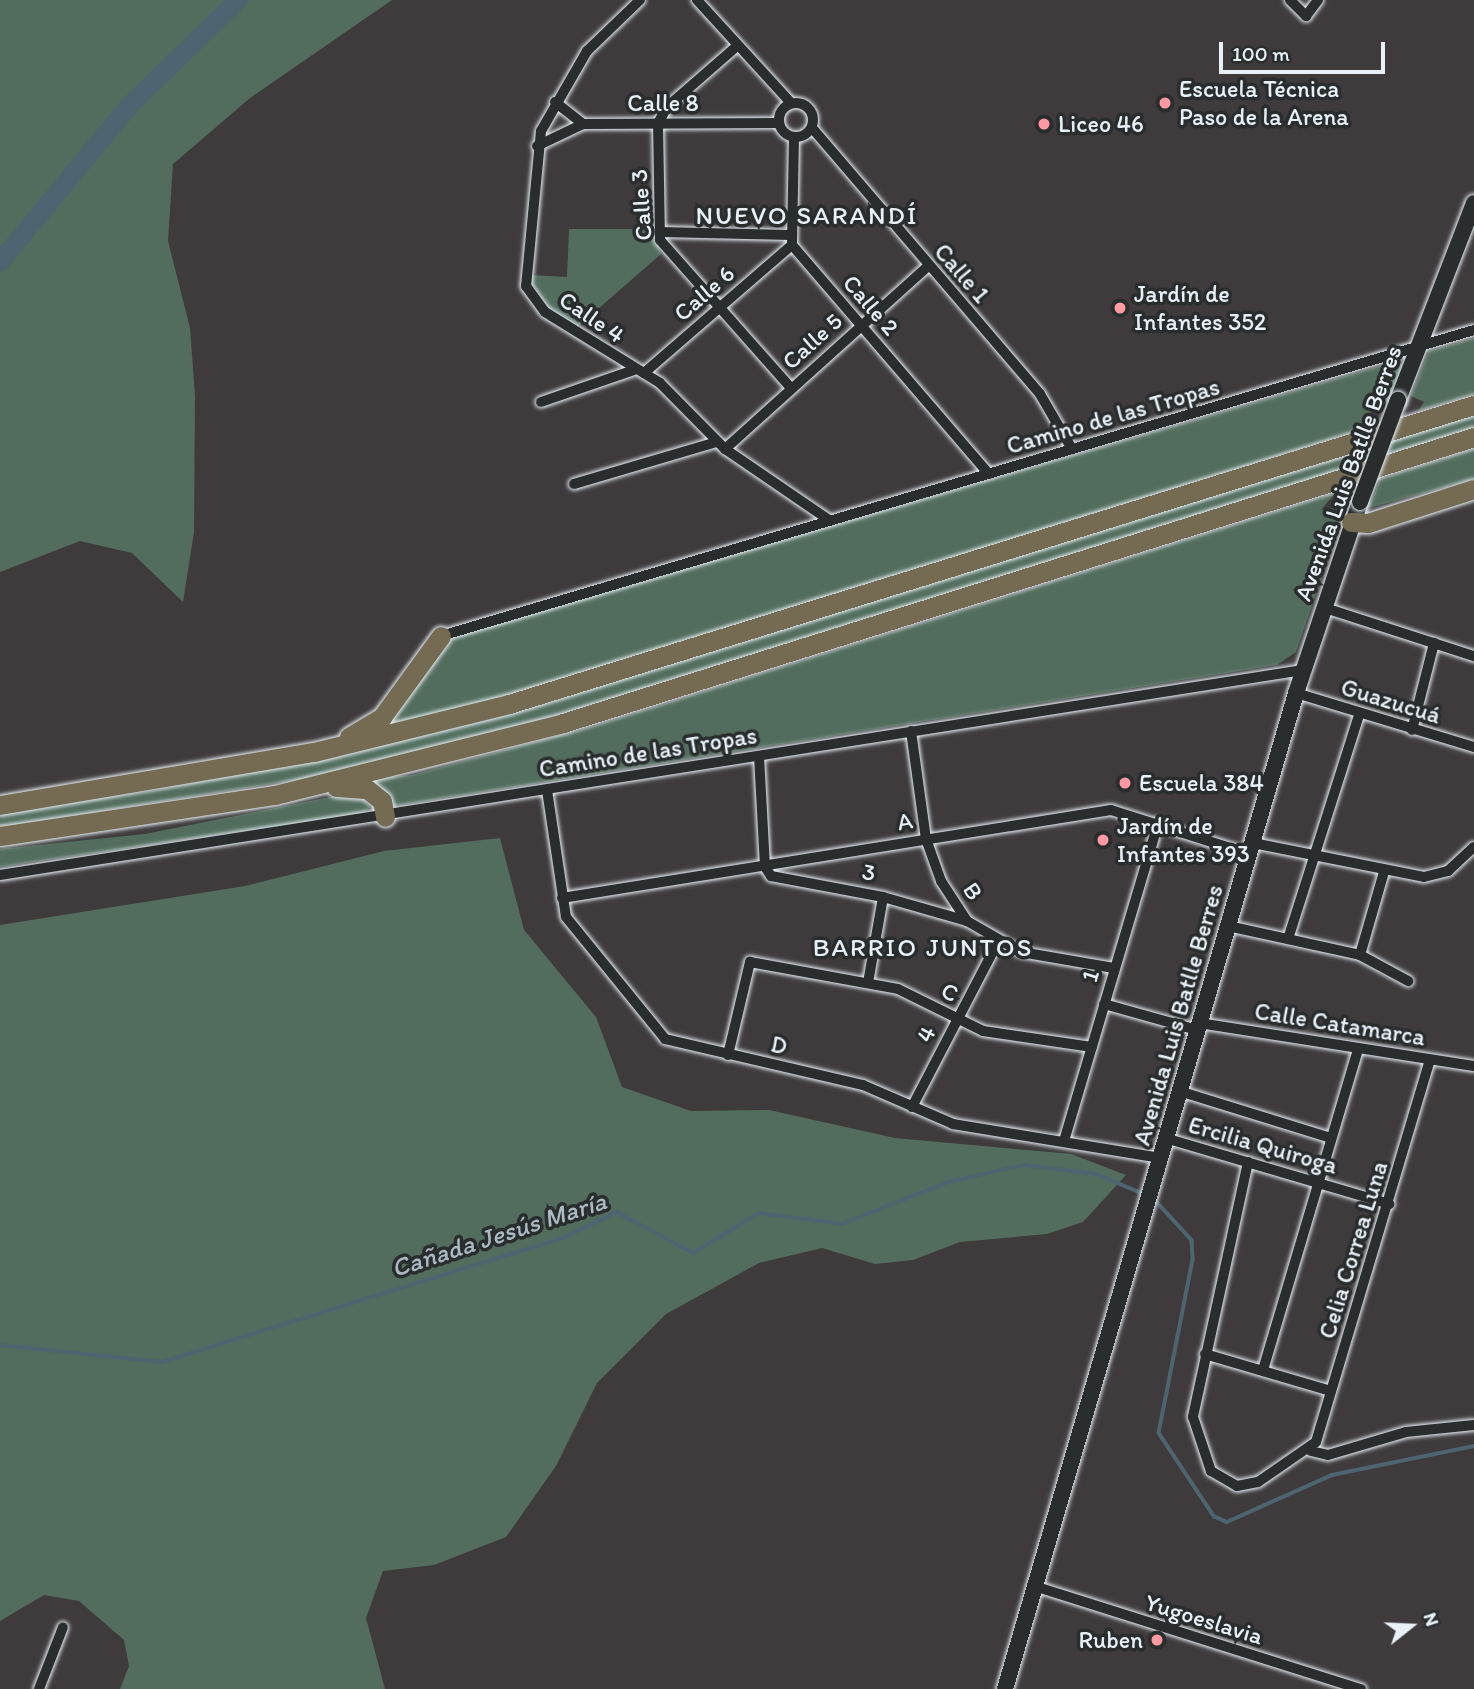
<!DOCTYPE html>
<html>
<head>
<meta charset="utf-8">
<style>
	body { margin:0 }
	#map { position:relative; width:1474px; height:1689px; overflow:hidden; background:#3f3b3c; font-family:Itim,sans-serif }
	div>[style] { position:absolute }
	.green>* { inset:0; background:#526d5d }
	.stream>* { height:3.5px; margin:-1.75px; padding:0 1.75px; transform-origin:1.75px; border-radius:1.75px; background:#4c6571 }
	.river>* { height:19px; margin:-9.5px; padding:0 9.5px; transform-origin:9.5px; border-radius:9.5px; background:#4c6571 }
	.roads { filter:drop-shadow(0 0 2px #e8f1f8) drop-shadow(0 0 2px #e8f1f8) }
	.street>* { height:10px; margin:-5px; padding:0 5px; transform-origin:5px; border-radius:5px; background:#2a2d2e }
	.street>.ring { margin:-5px; padding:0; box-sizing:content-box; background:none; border:10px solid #2a2d2e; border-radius:50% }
	.secondary>* { height:16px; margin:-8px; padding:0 8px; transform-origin:8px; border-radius:8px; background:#2a2d2e }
	.highway>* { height:19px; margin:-9.5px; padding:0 9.5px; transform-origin:9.5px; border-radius:9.5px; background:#746b52 }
	.bridges { filter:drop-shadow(0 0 2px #e8f1f8) drop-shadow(0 0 2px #e8f1f8) }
	.secondary-bridge>* { height:16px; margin:-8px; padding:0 8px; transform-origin:8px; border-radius:8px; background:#2a2d2e }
	.dots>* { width:19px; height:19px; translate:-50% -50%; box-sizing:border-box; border:4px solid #2a2d2e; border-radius:50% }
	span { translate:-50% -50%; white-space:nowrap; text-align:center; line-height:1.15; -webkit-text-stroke:7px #2a2d2e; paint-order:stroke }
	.poi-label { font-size:24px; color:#e8f1f8 }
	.left { translate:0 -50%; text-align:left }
	.right { translate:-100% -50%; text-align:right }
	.street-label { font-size:24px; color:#e8f1f8 }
	.neighbourhood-label { font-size:26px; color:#e8f1f8; letter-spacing:2px }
	.water-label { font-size:26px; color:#aab9c2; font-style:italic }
	.north { position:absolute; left:1376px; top:1591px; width:70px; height:70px; -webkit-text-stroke:5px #2a2d2e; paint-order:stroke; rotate:72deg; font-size:19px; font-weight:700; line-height:28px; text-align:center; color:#e8f1f8 }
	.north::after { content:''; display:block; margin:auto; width:24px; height:32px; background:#e8f1f8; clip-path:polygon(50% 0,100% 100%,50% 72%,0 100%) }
	.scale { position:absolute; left:1219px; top:42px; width:166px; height:32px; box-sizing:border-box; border:4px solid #e8f1f8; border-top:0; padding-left:9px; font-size:21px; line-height:24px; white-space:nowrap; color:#e8f1f8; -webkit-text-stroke:5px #2a2d2e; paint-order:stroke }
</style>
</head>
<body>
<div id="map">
	<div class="green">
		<div style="clip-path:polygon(0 0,392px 0,250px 98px,173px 164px,168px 241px,190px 328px,195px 396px,194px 532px,183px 602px,132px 553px,80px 541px,0 572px)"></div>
		<div style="clip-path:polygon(569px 229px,653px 229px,661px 254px,575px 329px,552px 312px,531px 282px,531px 275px,567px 277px)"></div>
		<div style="clip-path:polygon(1474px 338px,1474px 394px,1418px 411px,1424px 402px,1411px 396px,1429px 351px)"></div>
		<div style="clip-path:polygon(1397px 361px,1403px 365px,1387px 402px,1365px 416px,1378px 423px,1372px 426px,517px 695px,377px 731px,450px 639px,461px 634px)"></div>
		<div style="clip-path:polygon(1474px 411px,1474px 430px,503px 732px,333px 774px,0 827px,0 811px,147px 792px,349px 753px)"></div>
		<div style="clip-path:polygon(1474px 449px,1474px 479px,1369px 508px,1380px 479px)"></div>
		<div style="clip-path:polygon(1335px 493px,1321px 510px,1346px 506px,1296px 652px,1277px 665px,395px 806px,366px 780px,412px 775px,591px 727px)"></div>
		<div style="clip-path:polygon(345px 794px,363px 798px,370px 807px,364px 813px,0 867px,0 849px,145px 834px)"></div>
		<div style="clip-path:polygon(500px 838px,524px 930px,596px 1017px,622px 1087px,691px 1111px,769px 1110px,895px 1138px,1071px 1154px,1126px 1175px,1083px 1222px,1047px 1234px,960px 1242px,913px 1260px,875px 1264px,822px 1248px,759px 1263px,666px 1314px,597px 1383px,556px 1466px,506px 1537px,434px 1565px,383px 1571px,366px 1618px,385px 1689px,120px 1689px,129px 1666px,124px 1640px,79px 1601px,44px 1595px,0 1621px,0 925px,245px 886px,384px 851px)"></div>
	</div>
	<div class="stream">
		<div style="left:1154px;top:1199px;width:56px;rotate:47.2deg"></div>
		<div style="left:1192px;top:1240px;width:20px;rotate:87deg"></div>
		<div style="left:1193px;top:1260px;width:176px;rotate:101.1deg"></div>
		<div style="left:1159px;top:1433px;width:100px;rotate:56.5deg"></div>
		<div style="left:1214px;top:1516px;width:14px;rotate:25deg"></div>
		<div style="left:1227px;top:1522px;width:115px;rotate:-24.1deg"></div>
		<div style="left:1332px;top:1475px;width:145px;rotate:-11.5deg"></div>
		<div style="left:0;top:1345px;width:163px;rotate:6deg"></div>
		<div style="left:162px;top:1362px;width:422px;rotate:-17.2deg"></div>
		<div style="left:565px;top:1237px;width:58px;rotate:-25.7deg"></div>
		<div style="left:617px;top:1212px;width:86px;rotate:28.3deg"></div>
		<div style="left:693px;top:1253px;width:77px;rotate:-31.2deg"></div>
		<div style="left:759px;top:1213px;width:84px;rotate:7.5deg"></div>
		<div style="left:842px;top:1224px;width:114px;rotate:-21.6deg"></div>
		<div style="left:948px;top:1182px;width:78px;rotate:-12.6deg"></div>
		<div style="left:1024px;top:1165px;width:73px;rotate:7.1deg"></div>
		<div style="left:1096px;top:1174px;width:52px;rotate:22.6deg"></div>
	</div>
	<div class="river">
		<div style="left:0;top:261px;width:202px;rotate:-50.4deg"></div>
		<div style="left:129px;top:105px;width:151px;rotate:-44.2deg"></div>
	</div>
	<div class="roads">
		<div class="street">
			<div style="left:640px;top:0;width:74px;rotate:136.1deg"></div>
			<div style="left:587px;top:51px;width:92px;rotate:119.9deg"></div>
			<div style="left:541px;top:131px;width:156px;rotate:95.5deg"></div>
			<div style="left:526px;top:286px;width:32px;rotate:54deg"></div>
			<div style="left:545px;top:312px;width:135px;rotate:31.7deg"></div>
			<div style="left:660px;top:383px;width:93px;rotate:45.4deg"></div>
			<div style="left:725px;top:449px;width:126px;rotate:34.3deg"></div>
			<div style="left:697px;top:0;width:139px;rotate:47.6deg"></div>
			<div style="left:1290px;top:0;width:23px;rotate:45deg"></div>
			<div style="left:1306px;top:16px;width:20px;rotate:-53deg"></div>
			<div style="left:737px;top:46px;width:93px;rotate:138.9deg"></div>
			<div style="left:667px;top:107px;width:18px;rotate:119deg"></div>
			<div style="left:658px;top:123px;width:117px;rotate:89deg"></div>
			<div style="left:660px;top:240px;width:198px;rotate:48.5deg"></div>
			<div style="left:555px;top:102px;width:36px;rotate:38deg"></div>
			<div style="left:583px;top:124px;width:195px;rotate:-0.3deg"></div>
			<div class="ring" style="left:779px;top:103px;width:24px;height:24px"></div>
			<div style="left:813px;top:129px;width:349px;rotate:49.4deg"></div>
			<div style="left:1040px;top:394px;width:64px;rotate:59.8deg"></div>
			<div style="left:794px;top:137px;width:108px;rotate:91.1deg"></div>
			<div style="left:792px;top:245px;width:302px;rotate:49.3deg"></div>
			<div style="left:537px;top:146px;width:51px;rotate:-25.6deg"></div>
			<div style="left:660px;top:232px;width:131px;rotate:1.3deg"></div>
			<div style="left:644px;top:373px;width:196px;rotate:-40.9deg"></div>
			<div style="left:541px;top:402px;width:98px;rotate:-19deg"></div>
			<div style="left:725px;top:449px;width:273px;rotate:-42deg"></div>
			<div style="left:574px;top:484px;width:149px;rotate:-16.4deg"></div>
			<div style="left:1322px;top:607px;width:160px;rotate:17.9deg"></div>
			<div style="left:441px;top:636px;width:1077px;rotate:-16.5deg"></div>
			<div style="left:1296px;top:693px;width:186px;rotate:16.9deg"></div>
			<div style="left:1412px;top:730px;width:90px;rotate:-75.8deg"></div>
			<div style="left:911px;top:731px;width:109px;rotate:82.1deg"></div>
			<div style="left:926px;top:839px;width:45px;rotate:70.3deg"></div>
			<div style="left:941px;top:881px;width:48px;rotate:57deg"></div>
			<div style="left:967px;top:921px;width:62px;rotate:29.9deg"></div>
			<div style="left:1021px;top:952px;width:94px;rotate:9.8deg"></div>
			<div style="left:759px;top:756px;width:111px;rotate:86.9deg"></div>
			<div style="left:765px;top:867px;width:11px;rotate:56deg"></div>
			<div style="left:771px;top:876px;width:114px;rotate:10.6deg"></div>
			<div style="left:883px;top:897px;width:87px;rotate:15.9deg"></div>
			<div style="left:547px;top:790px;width:128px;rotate:81.5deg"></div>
			<div style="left:566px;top:917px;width:157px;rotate:50.9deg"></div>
			<div style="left:665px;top:1039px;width:203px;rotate:13.1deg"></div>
			<div style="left:863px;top:1085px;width:98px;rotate:23.4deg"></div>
			<div style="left:953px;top:1124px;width:210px;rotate:9.3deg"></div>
			<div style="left:1253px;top:843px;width:174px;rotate:11.2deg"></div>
			<div style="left:1424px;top:877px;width:25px;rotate:-14deg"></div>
			<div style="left:1448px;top:871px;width:35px;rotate:-43deg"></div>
			<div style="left:0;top:875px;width:1319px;rotate:-8.94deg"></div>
			<div style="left:562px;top:898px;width:556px;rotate:-9.11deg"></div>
			<div style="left:1111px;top:810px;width:145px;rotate:17.7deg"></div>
			<div style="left:1228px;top:926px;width:135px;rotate:12.4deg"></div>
			<div style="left:1360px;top:955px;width:55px;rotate:28.4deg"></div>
			<div style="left:1288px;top:939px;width:235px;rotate:-72.4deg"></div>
			<div style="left:1360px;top:955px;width:86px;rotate:-73.9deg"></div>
			<div style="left:868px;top:983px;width:87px;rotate:-80.1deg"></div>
			<div style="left:1104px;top:1004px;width:97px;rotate:15.6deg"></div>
			<div style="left:1199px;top:1023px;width:278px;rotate:8.9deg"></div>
			<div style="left:728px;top:1055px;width:96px;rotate:-76.7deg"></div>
			<div style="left:750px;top:962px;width:150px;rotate:10.3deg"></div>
			<div style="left:898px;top:989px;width:95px;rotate:26.3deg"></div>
			<div style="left:983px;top:1031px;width:110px;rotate:8.4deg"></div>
			<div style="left:1179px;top:1091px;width:159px;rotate:17.2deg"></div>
			<div style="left:912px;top:1107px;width:186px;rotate:-62.5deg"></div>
			<div style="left:1165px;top:1138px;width:234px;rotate:16.4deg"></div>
			<div style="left:1064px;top:1141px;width:332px;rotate:-73.5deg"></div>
			<div style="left:1248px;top:1162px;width:261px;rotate:102.2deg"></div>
			<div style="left:1193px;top:1417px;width:57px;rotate:71.6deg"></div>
			<div style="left:1211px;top:1471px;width:30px;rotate:30deg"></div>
			<div style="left:1237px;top:1486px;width:21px;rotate:-11deg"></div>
			<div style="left:1258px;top:1482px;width:70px;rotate:-34.6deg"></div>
			<div style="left:1316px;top:1442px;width:399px;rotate:-73.4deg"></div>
			<div style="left:1205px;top:1354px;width:131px;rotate:16.4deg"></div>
			<div style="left:1263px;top:1370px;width:335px;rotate:-73.5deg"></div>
			<div style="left:1311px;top:1451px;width:17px;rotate:13deg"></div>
			<div style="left:1328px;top:1455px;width:81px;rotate:-16.4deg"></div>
			<div style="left:1406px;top:1432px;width:68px;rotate:-5.9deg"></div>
			<div style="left:1034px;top:1586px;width:343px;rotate:17.5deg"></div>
			<div style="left:39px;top:1689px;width:66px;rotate:-68.8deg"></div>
		</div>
		<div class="secondary">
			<div style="left:1398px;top:400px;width:211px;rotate:-68.9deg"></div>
			<div style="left:1005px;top:1689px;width:1038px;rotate:-73.71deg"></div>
			<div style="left:1296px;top:693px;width:201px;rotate:-71.5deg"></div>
		</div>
		<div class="highway">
			<div style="left:1351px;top:522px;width:17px;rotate:3deg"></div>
			<div style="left:1368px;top:523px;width:111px;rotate:-17.8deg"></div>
			<div style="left:349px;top:737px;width:39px;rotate:-31deg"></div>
			<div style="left:382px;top:717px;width:100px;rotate:-53.9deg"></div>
			<div style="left:336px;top:787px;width:31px;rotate:4deg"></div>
			<div style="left:367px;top:789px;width:19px;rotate:39deg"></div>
			<div style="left:382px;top:801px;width:16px;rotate:79deg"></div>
			<div style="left:0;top:805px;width:318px;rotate:-9.6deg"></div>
			<div style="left:314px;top:752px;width:201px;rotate:-13.8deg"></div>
			<div style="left:509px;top:704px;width:1010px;rotate:-17.22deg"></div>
			<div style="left:0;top:836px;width:278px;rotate:-8.5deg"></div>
			<div style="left:275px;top:795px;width:297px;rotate:-14deg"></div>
			<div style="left:563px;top:723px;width:955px;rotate:-17.43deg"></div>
		</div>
	</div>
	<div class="bridges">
		<div class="secondary-bridge">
			<div style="left:1360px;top:502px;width:109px;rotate:-69.6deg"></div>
		</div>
	</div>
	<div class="dots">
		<div style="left:1165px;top:103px;background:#ff9aa2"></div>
		<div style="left:1044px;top:124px;background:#ff9aa2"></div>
		<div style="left:1120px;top:308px;background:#ff9aa2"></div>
		<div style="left:1125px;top:783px;background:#ff9aa2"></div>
		<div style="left:1103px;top:840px;background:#ff9aa2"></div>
		<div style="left:1157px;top:1640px;background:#ff9aa2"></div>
	</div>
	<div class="poi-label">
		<span class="left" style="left:1179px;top:103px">Escuela Técnica<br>Paso de la Arena</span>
		<span class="left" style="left:1058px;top:124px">Liceo 46</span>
		<span class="left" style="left:1134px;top:308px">Jardín de<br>Infantes 352</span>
		<span class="left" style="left:1139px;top:783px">Escuela 384</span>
		<span class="left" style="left:1117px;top:840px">Jardín de<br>Infantes 393</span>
		<span class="right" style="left:1143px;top:1640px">Ruben</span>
	</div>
	<div class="street-label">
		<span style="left:663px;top:103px">Calle 8</span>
		<span style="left:641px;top:205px;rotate:-94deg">Calle 3</span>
		<span style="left:962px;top:273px;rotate:49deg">Calle 1</span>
		<span style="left:704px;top:293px;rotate:-41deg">Calle 6</span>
		<span style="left:871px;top:305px;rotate:49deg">Calle 2</span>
		<span style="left:592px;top:317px;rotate:34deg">Calle 4</span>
		<span style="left:812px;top:341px;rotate:-42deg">Calle 5</span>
		<span style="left:1113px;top:416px;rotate:-16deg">Camino de las Tropas</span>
		<span style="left:1348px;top:473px;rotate:-70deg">Avenida Luis Batlle Berres</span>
		<span style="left:1391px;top:701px;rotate:17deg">Guazucuá</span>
		<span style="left:648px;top:752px;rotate:-9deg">Camino de las Tropas</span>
		<span style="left:905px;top:821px;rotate:-10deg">A</span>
		<span style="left:869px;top:872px;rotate:11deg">3</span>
		<span style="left:973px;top:891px;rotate:57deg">B</span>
		<span style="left:1090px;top:976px;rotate:-74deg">1</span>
		<span style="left:950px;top:992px;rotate:28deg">C</span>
		<span style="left:1178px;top:1015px;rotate:-74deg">Avenida Luis Batlle Berres</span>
		<span style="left:1340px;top:1024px;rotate:9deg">Calle Catamarca</span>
		<span style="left:926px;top:1034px;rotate:-63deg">4</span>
		<span style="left:779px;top:1045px;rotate:12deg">D</span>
		<span style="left:1263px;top:1145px;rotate:16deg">Ercilia Quiroga</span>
		<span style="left:1353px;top:1250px;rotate:-73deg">Celia Correa Luna</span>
		<span style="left:1204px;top:1619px;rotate:17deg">Yugoeslavia</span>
	</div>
	<div class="neighbourhood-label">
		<span style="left:807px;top:216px">NUEVO SARANDÍ</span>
		<span style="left:923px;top:948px">BARRIO JUNTOS</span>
	</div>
	<div class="water-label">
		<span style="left:499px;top:1235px;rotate:-18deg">Cañada Jesús María</span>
	</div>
	<div class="north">N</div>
	<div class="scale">100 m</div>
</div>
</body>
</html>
